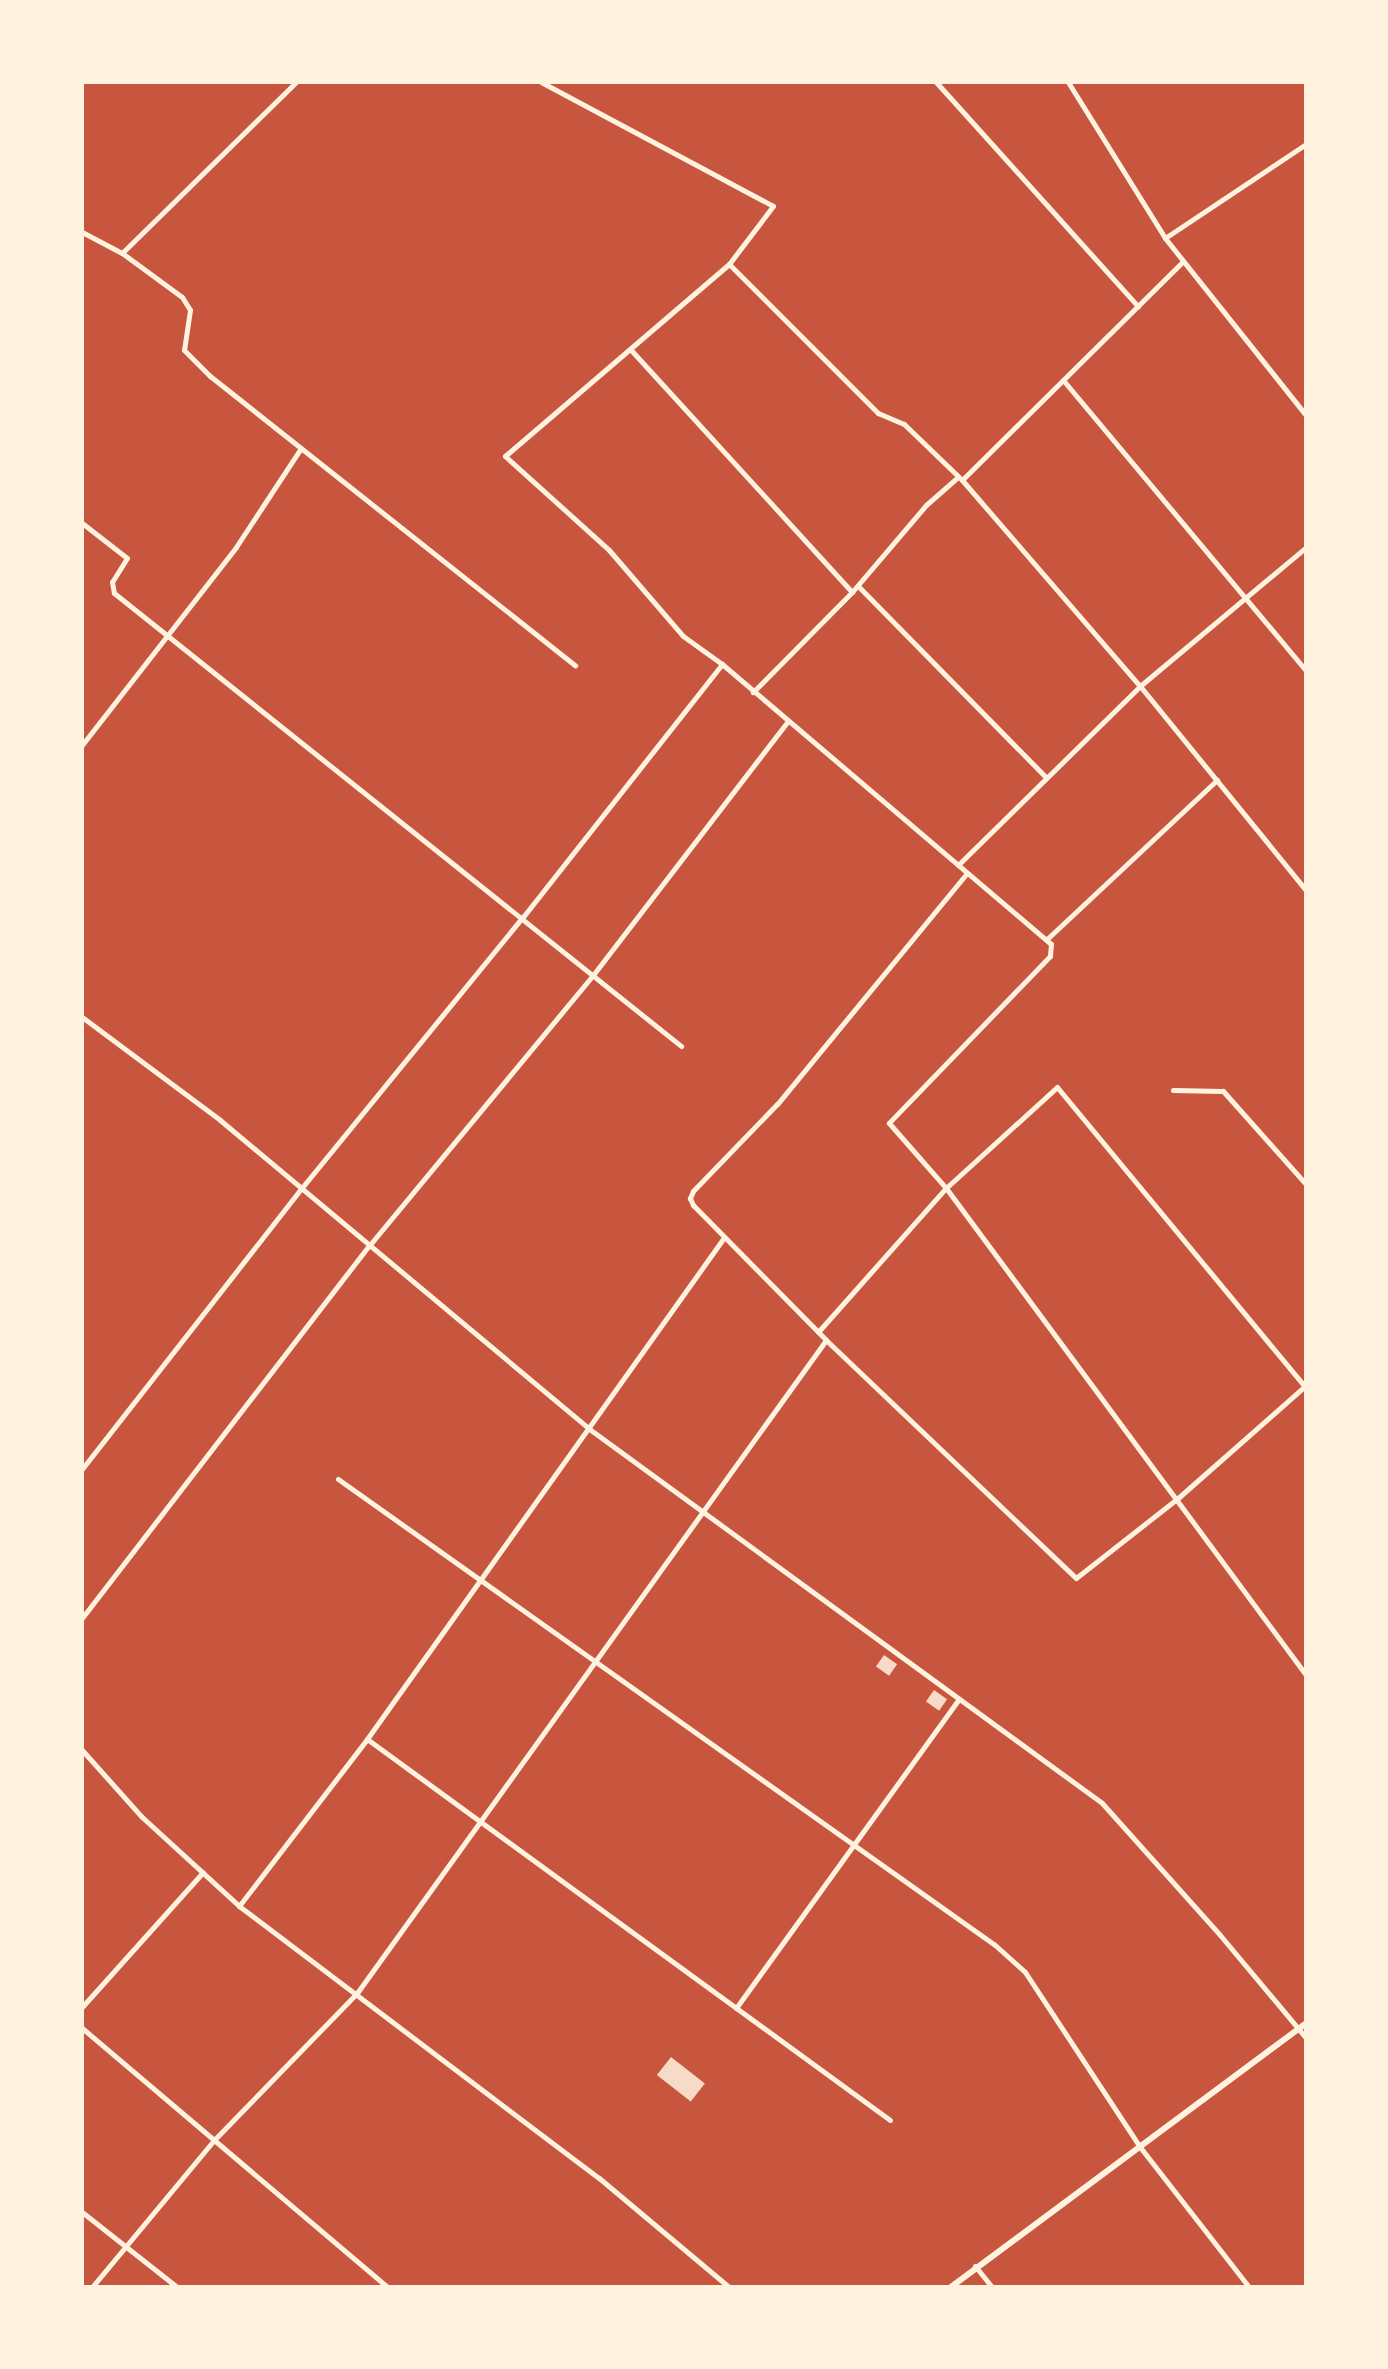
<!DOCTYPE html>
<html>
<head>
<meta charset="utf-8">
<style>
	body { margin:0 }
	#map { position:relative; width:1388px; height:2369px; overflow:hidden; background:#c8553d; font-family:Inter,sans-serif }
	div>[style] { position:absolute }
	.building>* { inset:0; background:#f7dbc8; transform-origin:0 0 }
	.minor>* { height:5px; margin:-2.5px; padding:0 2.5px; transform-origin:2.5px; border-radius:2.5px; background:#fff3e0 }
	.tertiary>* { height:6px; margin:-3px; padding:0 3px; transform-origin:3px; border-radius:3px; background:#fff3e0 }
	span { translate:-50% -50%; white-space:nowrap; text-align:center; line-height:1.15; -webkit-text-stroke:6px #fff3e0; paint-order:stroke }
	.frame { position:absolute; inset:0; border:84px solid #fff3e0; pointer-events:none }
</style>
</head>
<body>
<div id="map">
	<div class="building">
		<div style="left:884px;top:1655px;width:16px;height:14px;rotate:35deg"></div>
		<div style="left:934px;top:1690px;width:16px;height:14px;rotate:35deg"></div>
		<div style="left:671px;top:2057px;width:43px;height:23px;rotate:38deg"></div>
	</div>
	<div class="minor">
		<div style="left:541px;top:82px;width:263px;rotate:28.1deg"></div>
		<div style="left:773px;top:206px;width:73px;rotate:127.2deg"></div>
		<div style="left:729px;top:264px;width:295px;rotate:139.4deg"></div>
		<div style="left:505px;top:456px;width:140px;rotate:42.1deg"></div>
		<div style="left:609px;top:550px;width:113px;rotate:49.3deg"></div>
		<div style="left:683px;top:636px;width:48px;rotate:35.7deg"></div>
		<div style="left:722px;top:664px;width:432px;rotate:40.4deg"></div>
		<div style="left:1051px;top:944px;width:12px;rotate:95deg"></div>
		<div style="left:1050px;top:956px;width:232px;rotate:134deg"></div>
		<div style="left:889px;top:1123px;width:86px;rotate:48.8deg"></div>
		<div style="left:946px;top:1188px;width:606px;rotate:53.53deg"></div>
		<div style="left:936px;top:82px;width:302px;rotate:48deg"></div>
		<div style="left:1068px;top:82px;width:184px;rotate:58.1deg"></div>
		<div style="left:1165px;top:238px;width:226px;rotate:51.5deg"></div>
		<div style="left:82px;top:232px;width:45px;rotate:27.7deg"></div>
		<div style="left:122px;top:253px;width:74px;rotate:36.3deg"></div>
		<div style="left:182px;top:297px;width:15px;rotate:58deg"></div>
		<div style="left:190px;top:310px;width:40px;rotate:98.5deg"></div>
		<div style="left:184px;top:350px;width:37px;rotate:45deg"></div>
		<div style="left:210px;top:376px;width:466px;rotate:38.4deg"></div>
		<div style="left:1165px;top:238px;width:169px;rotate:-33.7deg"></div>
		<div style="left:122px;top:253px;width:244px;rotate:-44.5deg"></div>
		<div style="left:729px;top:264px;width:211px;rotate:45deg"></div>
		<div style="left:878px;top:413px;width:28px;rotate:23deg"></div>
		<div style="left:904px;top:424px;width:81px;rotate:44deg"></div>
		<div style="left:962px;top:480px;width:272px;rotate:49.2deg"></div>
		<div style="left:1140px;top:686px;width:263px;rotate:50.9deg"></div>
		<div style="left:631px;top:350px;width:328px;rotate:47.6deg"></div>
		<div style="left:852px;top:592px;width:141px;rotate:134.7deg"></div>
		<div style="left:1063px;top:380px;width:379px;rotate:50.1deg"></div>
		<div style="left:962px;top:480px;width:311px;rotate:-44.7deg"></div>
		<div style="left:82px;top:523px;width:57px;rotate:37.9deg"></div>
		<div style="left:127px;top:558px;width:28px;rotate:122deg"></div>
		<div style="left:112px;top:582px;width:11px;rotate:80deg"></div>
		<div style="left:114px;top:593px;width:726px;rotate:38.62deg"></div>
		<div style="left:858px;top:586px;width:267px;rotate:45.5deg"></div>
		<div style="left:852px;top:592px;width:114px;rotate:-49.6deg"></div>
		<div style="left:926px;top:505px;width:43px;rotate:-41.2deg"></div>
		<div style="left:82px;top:745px;width:251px;rotate:-52.1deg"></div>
		<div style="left:236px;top:547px;width:118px;rotate:-56.7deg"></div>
		<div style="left:958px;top:865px;width:255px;rotate:-44.5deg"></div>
		<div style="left:1140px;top:686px;width:217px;rotate:-39.9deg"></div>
		<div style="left:967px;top:873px;width:299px;rotate:129.4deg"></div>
		<div style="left:777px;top:1104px;width:121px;rotate:134deg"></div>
		<div style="left:693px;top:1191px;width:8px;rotate:113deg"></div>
		<div style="left:690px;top:1198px;width:8px;rotate:67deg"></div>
		<div style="left:693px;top:1205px;width:190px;rotate:45.4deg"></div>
		<div style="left:826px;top:1340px;width:345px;rotate:43.6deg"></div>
		<div style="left:1076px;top:1578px;width:130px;rotate:-38.1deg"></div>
		<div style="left:1178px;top:1498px;width:171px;rotate:-41.4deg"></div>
		<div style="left:1047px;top:939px;width:233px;rotate:-43.1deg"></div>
		<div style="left:82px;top:1017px;width:172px;rotate:36.7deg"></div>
		<div style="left:220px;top:1120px;width:480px;rotate:39.9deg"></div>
		<div style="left:588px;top:1428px;width:636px;rotate:36.11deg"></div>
		<div style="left:1102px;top:1803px;width:177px;rotate:48.2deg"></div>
		<div style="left:1220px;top:1935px;width:134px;rotate:50.1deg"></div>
		<div style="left:1173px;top:1090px;width:50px;rotate:1.1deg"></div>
		<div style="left:1223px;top:1091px;width:125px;rotate:48.3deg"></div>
		<div style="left:818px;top:1332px;width:193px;rotate:-48.4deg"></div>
		<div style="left:946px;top:1188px;width:150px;rotate:-42.3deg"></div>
		<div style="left:1057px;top:1087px;width:388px;rotate:50.4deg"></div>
		<div style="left:82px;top:1469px;width:354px;rotate:-52deg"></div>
		<div style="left:300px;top:1190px;width:353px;rotate:-50.8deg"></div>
		<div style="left:523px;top:917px;width:322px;rotate:-51.8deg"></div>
		<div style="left:338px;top:1479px;width:805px;rotate:35.35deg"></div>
		<div style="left:995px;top:1945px;width:40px;rotate:42deg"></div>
		<div style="left:1025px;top:1972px;width:209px;rotate:56.7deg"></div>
		<div style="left:1140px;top:2147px;width:177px;rotate:52.1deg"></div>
		<div style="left:82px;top:1618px;width:468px;rotate:-52.4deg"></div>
		<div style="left:368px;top:1247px;width:353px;rotate:-50.4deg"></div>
		<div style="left:593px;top:975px;width:319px;rotate:-52.5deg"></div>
		<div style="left:367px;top:1739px;width:647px;rotate:36.07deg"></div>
		<div style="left:82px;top:1750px;width:90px;rotate:48.2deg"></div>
		<div style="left:142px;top:1817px;width:132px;rotate:42.5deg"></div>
		<div style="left:239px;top:1906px;width:451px;rotate:37.1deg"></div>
		<div style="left:599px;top:2178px;width:170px;rotate:40deg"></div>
		<div style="left:239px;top:1906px;width:210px;rotate:-52.5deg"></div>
		<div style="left:367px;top:1739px;width:614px;rotate:-54.55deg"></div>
		<div style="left:82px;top:2007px;width:181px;rotate:-48.1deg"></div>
		<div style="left:736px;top:2008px;width:381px;rotate:-54.2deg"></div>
		<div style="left:82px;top:2028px;width:400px;rotate:40.3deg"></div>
		<div style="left:82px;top:2212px;width:121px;rotate:38.3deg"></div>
		<div style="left:975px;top:2266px;width:27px;rotate:51deg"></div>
		<div style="left:92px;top:2287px;width:192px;rotate:-50.3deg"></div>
		<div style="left:215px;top:2139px;width:204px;rotate:-45.8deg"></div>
		<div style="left:357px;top:1993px;width:804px;rotate:-54.31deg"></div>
	</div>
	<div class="tertiary">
		<div style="left:951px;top:2287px;width:442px;rotate:-36.6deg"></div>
	</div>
	<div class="frame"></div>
</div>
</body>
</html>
